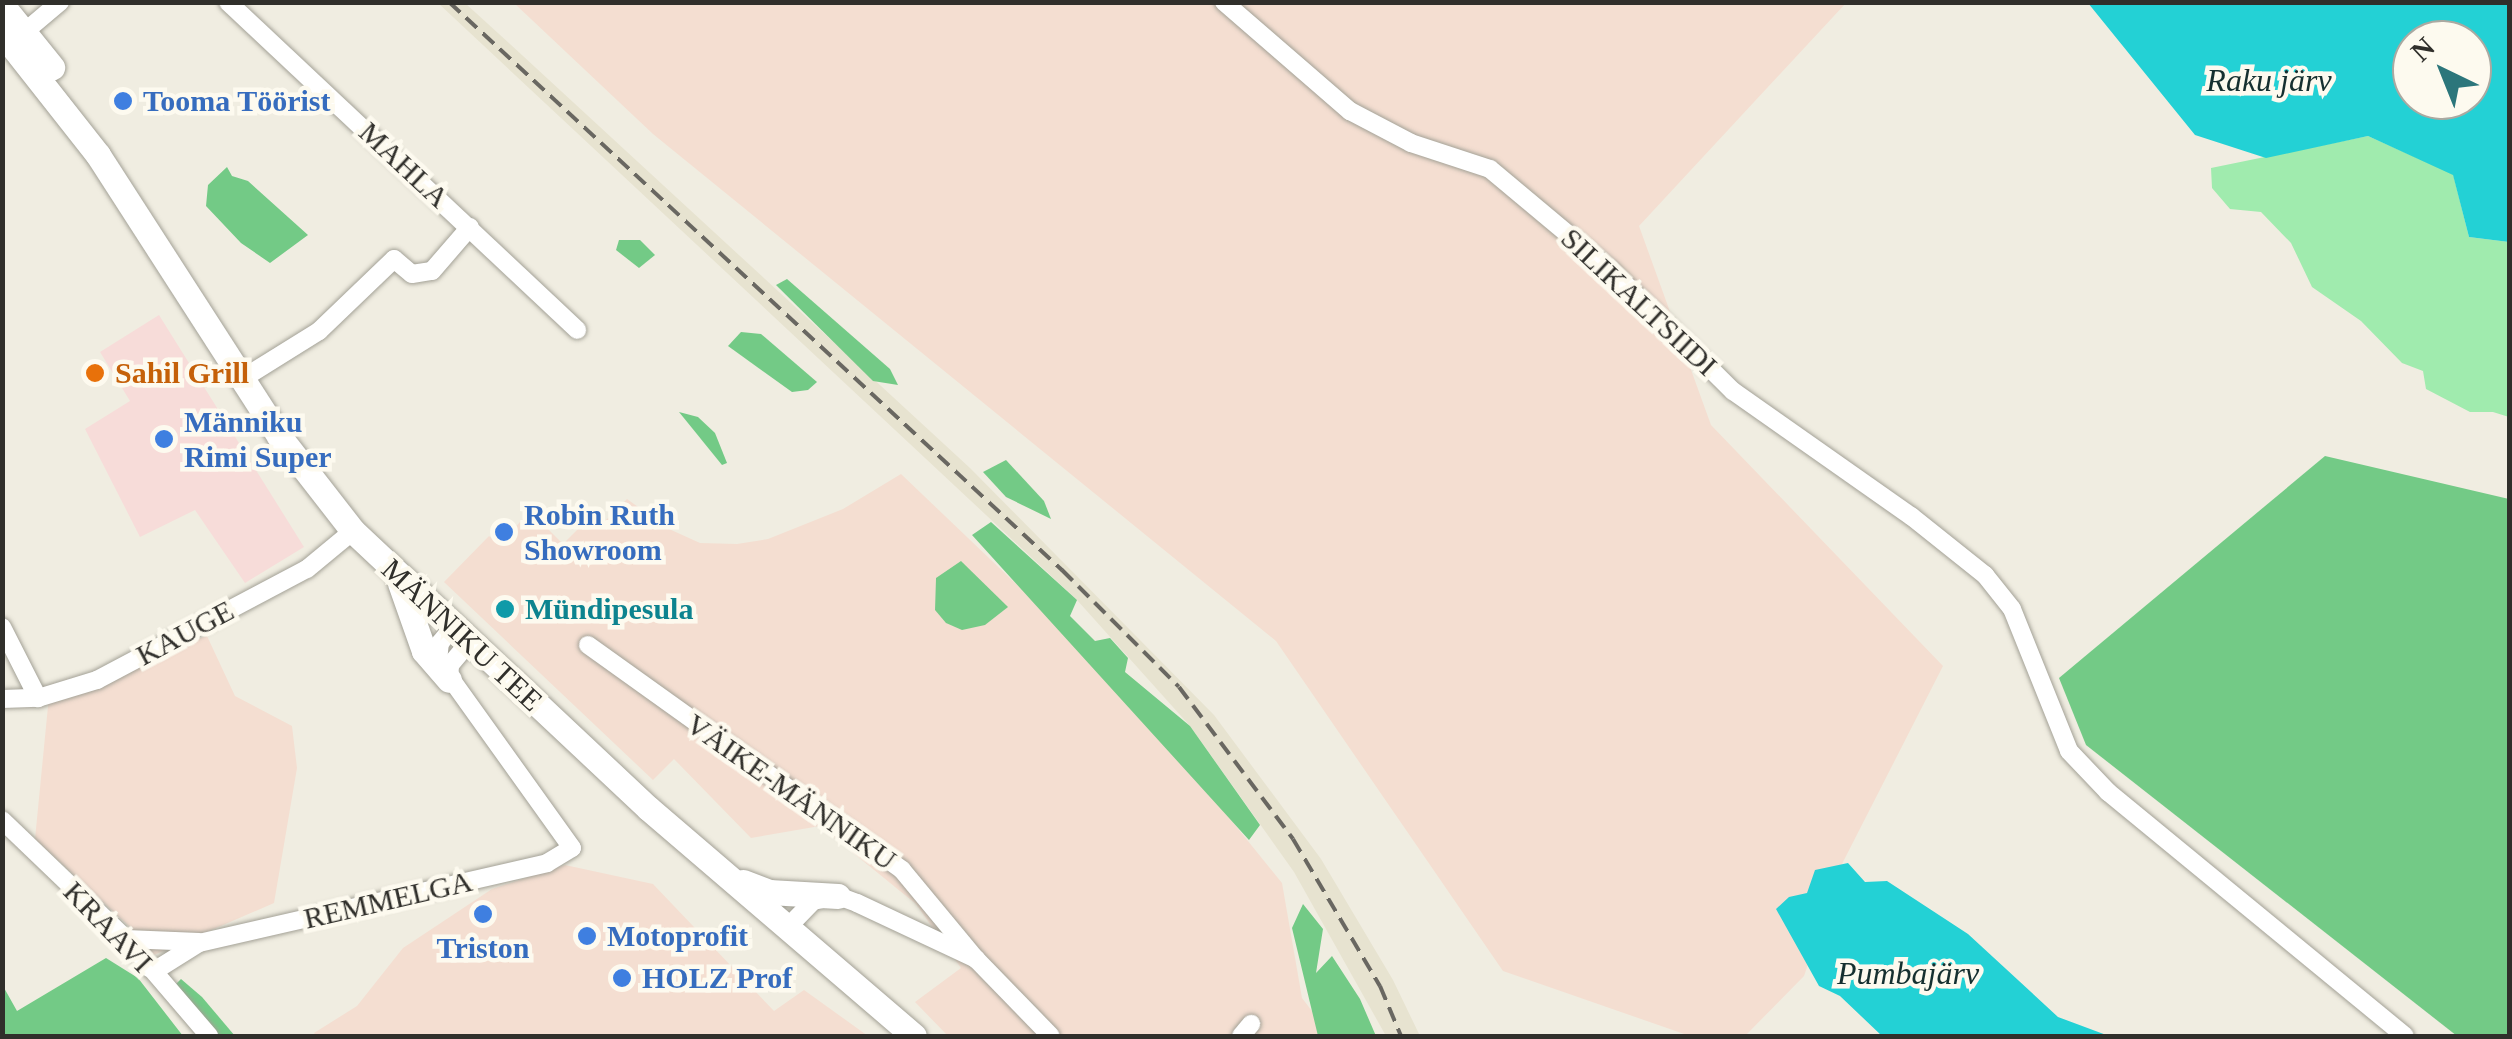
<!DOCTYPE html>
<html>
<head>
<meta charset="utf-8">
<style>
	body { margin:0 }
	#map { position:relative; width:2512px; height:1039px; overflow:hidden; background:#f0ede1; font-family:"Times New Roman",serif }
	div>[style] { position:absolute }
	.commercial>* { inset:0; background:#f7dcd9 }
	.industrial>* { inset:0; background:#f4ded1 }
	.built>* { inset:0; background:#e7e3d0 }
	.green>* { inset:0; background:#a0ebae }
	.forest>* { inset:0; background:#73ca86 }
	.water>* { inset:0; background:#23d1d5 }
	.roads { filter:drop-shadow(0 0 2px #a3a196) drop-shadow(0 0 2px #a3a196) }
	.street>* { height:18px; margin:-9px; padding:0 9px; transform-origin:9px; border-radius:9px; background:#fff }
	.secondary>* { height:25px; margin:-12.5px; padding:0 12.5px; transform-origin:12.5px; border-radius:12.5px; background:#fff }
	.rail>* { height:4px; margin-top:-2px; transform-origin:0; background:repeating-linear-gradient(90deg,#696761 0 15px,transparent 0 23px) }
	.dots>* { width:28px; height:28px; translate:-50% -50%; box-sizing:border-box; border:5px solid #fdfaef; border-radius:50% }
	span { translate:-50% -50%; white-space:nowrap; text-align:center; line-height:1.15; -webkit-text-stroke:9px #fdfaef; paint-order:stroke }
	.shop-label { font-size:30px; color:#366cbe; font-weight:700 }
	.left { translate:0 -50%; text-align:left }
	.street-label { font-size:30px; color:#302f2b }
	.food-label { font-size:30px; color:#c56008; font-weight:700 }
	.culture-label { font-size:30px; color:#0d838f; font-weight:700 }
	.water-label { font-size:32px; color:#163030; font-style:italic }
	.frame { position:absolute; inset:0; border:5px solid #302f2b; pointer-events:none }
	.north { position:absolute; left:2392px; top:20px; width:100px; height:100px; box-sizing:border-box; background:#fdfaef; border:2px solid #aba9a1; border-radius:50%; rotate:317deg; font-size:28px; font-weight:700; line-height:40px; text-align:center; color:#302f2b }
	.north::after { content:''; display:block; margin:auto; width:35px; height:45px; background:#2c767b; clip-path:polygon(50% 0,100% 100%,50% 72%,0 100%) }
</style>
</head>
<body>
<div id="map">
	<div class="commercial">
		<div style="clip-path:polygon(159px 315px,304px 547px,245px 583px,195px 510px,140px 537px,85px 429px,130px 401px,100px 352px)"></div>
	</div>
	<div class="industrial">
		<div style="clip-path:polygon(514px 3px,1846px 3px,1639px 226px,1711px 425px,1943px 666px,1843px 862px,1804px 976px,1745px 1036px,1690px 1036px,1503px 971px,1276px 641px,653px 134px)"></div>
		<div style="clip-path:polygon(901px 474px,1121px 684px,1282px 883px,1302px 998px,1331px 1036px,948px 1036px,915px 1002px,961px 968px,916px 904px,820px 826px,751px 838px,674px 759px,653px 780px,444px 582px,489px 536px,499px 545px,530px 511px,563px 544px,590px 517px,600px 526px,627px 499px,669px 529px,700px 543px,737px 544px,768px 539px,843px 509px)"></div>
		<div style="clip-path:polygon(207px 636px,235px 696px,292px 726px,297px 768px,274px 903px,154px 955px,132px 929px,35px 839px,50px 686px)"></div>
		<div style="clip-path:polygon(565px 865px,653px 884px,774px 1011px,804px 990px,868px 1036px,316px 1036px,314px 1033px,357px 1006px,403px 948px,492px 889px)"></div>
	</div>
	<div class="built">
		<div style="clip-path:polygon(438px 3px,465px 3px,510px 44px,970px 468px,1214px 715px,1321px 859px,1393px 980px,1420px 1036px,1386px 1036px,1294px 872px,1190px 726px,1077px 600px)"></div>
	</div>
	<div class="green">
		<div style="clip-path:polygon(2368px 136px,2453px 174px,2469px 237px,2509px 242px,2509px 417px,2493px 412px,2470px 412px,2426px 389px,2423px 371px,2402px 363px,2361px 321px,2312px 287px,2291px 243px,2261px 212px,2230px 209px,2212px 188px,2211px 168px)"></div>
	</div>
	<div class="forest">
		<div style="clip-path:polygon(227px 167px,232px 176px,248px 181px,308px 235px,270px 263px,241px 243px,206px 206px,208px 185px)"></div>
		<div style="clip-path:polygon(619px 240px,640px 240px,655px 255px,639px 268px,616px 250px)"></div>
		<div style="clip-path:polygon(787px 279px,890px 369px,898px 385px,873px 381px,776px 285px)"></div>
		<div style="clip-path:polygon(741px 332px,761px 334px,817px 382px,808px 390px,792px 392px,728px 346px)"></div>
		<div style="clip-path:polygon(679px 412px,698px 417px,715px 433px,727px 463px,722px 465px)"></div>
		<div style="clip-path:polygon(2325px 456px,2509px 499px,2509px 1036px,2457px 1036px,2086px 745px,2059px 678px)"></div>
		<div style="clip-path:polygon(1006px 460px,1044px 501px,1051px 519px,1006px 497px,983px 472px)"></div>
		<div style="clip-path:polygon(991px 522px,1077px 600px,1070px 616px,1095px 641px,1110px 638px,1128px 658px,1125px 672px,1190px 726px,1260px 825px,1249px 840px,972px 535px)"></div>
		<div style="clip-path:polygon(961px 561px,1008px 607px,985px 625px,962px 630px,946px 623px,935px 610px,936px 578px)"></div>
		<div style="clip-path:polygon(1303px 904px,1323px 929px,1316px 973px,1332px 956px,1360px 999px,1376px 1036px,1318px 1036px,1292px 928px)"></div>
		<div style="clip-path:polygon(106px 958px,138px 978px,183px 1036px,3px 1036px,3px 986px,17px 1011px)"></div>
		<div style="clip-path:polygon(181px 979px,202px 997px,235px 1036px,216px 1036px,175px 985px)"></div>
	</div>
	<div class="water">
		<div style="clip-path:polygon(evenodd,2088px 3px,2509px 3px,2509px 242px,2469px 237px,2453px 175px,2368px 136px,2266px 158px,2195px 135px,2088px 3px,2412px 40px,2472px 40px,2472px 100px,2412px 100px,2412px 40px)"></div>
		<div style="clip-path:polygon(1848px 863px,1865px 882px,1887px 881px,1968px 934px,2058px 1017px,2109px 1036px,1882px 1036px,1840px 996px,1819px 986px,1776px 909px,1789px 897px,1807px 893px,1815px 870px)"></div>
	</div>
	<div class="roads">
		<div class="street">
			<div style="left:228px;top:2px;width:479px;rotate:43.2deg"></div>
			<div style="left:1224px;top:2px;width:167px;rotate:40.9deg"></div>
			<div style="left:1350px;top:111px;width:69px;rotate:27.7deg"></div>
			<div style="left:1411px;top:143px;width:83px;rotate:18.2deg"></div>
			<div style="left:1490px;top:169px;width:158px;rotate:39.9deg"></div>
			<div style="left:1611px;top:270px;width:172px;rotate:44.8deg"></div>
			<div style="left:1733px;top:391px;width:218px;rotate:35.1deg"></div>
			<div style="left:1911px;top:516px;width:95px;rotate:38.6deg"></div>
			<div style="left:1985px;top:575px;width:43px;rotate:51.5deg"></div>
			<div style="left:2012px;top:609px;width:153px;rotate:68.1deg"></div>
			<div style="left:2069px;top:751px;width:57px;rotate:46.4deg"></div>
			<div style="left:2108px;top:792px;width:384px;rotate:39.4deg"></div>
			<div style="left:15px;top:40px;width:59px;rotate:-40.2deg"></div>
			<div style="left:242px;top:379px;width:91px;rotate:-31.9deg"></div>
			<div style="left:319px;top:331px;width:104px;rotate:-43.8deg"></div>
			<div style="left:394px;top:259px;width:23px;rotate:40deg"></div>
			<div style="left:412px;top:274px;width:20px;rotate:-9deg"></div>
			<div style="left:432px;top:271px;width:58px;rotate:-49.2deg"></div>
			<div style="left:2px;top:627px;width:80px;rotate:63.1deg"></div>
			<div style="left:588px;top:645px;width:386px;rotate:35.6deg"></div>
			<div style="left:902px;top:870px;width:116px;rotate:50.3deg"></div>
			<div style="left:449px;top:680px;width:15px;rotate:-86deg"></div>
			<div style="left:450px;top:665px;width:30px;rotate:-50deg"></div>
			<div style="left:2px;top:699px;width:36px;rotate:-2deg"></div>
			<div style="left:38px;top:698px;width:62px;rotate:-17deg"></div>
			<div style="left:97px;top:680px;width:238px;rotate:-27.9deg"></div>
			<div style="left:307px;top:569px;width:60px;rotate:-39.6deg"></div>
			<div style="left:2px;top:820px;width:172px;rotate:43.8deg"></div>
			<div style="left:126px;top:939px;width:128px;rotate:49.4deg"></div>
			<div style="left:787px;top:928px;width:37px;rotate:-46deg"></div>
			<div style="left:813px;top:901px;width:25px;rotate:-11deg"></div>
			<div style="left:838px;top:896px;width:20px;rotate:20deg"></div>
			<div style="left:857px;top:903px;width:132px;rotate:25.2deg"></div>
			<div style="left:976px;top:959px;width:107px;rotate:45.8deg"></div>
			<div style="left:126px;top:939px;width:73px;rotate:2.4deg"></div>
			<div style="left:149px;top:968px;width:10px"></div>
			<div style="left:159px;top:968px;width:47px;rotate:-32deg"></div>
			<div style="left:199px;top:943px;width:357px;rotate:-12.9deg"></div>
			<div style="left:547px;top:863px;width:29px;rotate:-31deg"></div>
			<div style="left:572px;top:848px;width:230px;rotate:-125.6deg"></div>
			<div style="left:438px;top:661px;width:18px;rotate:-84deg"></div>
			<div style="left:440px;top:643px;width:21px;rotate:-51deg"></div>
			<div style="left:1241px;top:1036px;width:16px;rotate:-50deg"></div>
		</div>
		<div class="secondary">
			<div style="left:2px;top:5px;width:80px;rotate:51.1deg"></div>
			<div style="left:2px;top:33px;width:155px;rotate:51.8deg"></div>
			<div style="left:98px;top:155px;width:334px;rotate:57.2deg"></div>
			<div style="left:279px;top:436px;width:120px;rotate:52.1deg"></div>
			<div style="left:353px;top:531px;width:405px;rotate:43.2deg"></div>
			<div style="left:648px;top:808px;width:350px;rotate:40.6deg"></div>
			<div style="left:400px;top:583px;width:72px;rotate:70.6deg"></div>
			<div style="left:424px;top:651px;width:38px;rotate:49deg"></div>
			<div style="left:743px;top:882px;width:28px;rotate:21deg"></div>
			<div style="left:769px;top:892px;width:69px;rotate:3.3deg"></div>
		</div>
	</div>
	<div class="rail">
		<div style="left:449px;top:2px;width:836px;rotate:42.82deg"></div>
		<div style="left:1062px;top:570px;width:165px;rotate:45deg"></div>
		<div style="left:1179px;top:687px;width:190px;rotate:53.1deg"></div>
		<div style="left:1293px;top:839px;width:171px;rotate:59.4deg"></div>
		<div style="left:1380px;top:986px;width:54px;rotate:67.2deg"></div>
	</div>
	<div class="dots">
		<div style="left:123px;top:101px;background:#3f7fe0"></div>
		<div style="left:95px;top:373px;background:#e8710a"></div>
		<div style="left:164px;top:439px;background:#3f7fe0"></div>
		<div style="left:504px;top:532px;background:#3f7fe0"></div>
		<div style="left:505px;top:609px;background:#0f9aa8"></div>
		<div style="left:483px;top:914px;background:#3f7fe0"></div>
		<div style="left:587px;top:936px;background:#3f7fe0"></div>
		<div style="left:622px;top:978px;background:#3f7fe0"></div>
	</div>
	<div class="shop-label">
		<span class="left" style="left:143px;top:101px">Tooma Töörist</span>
		<span class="left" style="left:184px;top:439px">Männiku<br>Rimi Super</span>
		<span class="left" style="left:524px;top:532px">Robin Ruth<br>Showroom</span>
		<span class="left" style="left:607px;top:936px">Motoprofit</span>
		<span style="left:483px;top:948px">Triston</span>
		<span class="left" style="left:642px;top:978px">HOLZ Prof</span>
	</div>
	<div class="street-label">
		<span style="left:404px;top:165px;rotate:43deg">MAHLA</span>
		<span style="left:1639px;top:302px;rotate:43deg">SILIKALTSIIDI</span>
		<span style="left:185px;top:633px;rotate:-28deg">KAUGE</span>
		<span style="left:462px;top:635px;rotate:43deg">MÄNNIKU TEE</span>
		<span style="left:791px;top:792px;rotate:35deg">VÄIKE-MÄNNIKU</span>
		<span style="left:388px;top:900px;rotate:-13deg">REMMELGA</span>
		<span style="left:108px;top:927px;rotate:46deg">KRAAVI</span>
	</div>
	<div class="food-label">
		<span class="left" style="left:115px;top:373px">Sahil Grill</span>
	</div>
	<div class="culture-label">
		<span class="left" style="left:525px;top:609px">Mündipesula</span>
	</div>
	<div class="water-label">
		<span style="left:2269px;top:80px">Raku järv</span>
		<span style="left:1908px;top:973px">Pumbajärv</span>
	</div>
	<div class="frame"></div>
	<div class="north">N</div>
</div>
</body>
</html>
